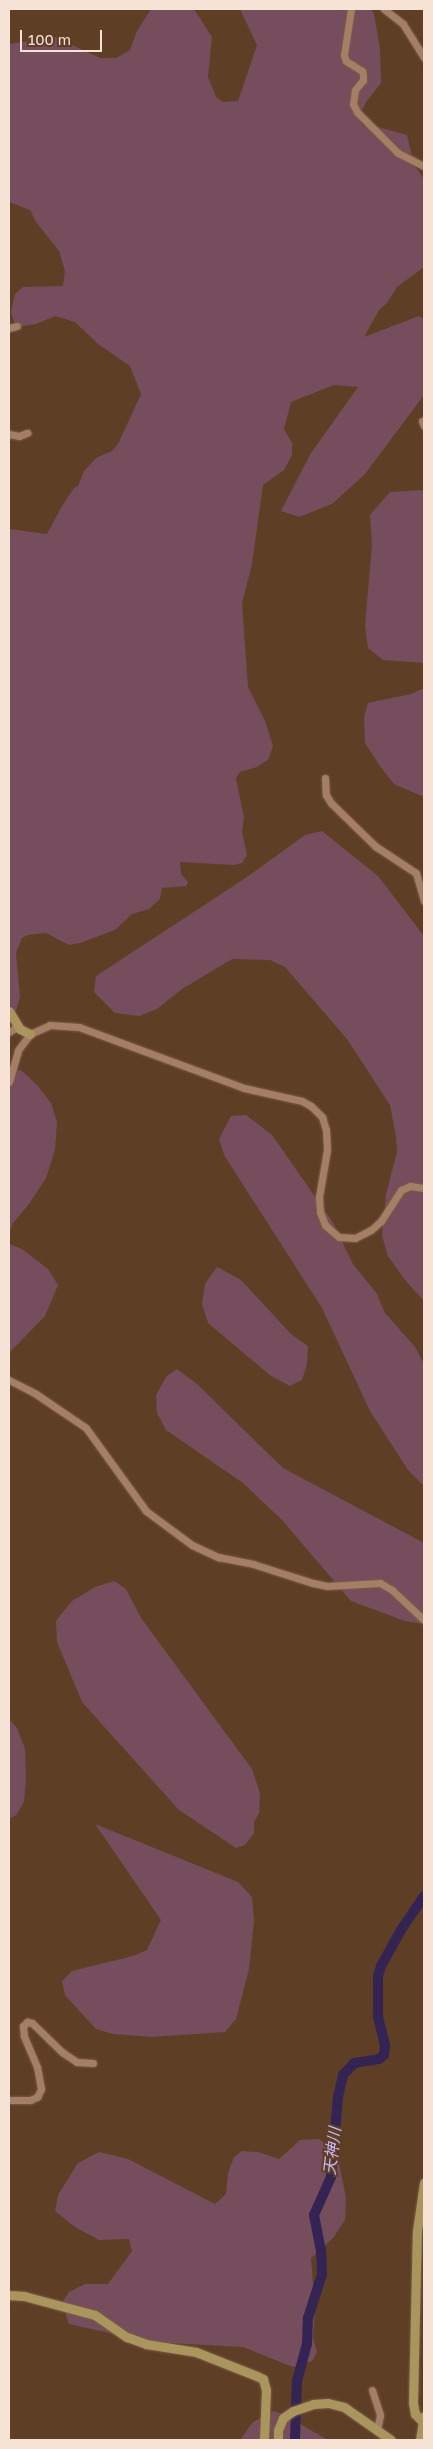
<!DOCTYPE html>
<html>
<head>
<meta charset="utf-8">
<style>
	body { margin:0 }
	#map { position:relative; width:433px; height:2449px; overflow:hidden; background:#5f3e26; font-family:"Golos Text","Noto Sans JP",sans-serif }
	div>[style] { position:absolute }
	.green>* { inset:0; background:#764d5c }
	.river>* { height:10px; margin:-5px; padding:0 5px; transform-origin:5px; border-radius:5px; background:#332453 }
	.roads { filter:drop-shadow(0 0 1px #795d48) drop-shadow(0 0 1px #795d48) }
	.street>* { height:7px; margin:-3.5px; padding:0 3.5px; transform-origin:3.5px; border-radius:3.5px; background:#a47f65 }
	.secondary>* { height:9px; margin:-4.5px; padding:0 4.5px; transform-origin:4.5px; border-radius:4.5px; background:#aa955d }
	span { translate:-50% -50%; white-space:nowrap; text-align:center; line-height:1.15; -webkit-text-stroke:4px #5f3e26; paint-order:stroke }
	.water-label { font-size:16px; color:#c8b8f7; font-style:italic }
	.frame { position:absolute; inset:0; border:10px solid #f7e3d5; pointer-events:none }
	.scale { position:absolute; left:20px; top:30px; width:82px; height:22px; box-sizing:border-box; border:2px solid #f7e3d5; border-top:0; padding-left:6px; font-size:15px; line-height:18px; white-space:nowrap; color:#f7e3d5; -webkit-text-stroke:4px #5f3e26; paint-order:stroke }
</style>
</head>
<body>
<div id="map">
	<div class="green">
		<div style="clip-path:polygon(151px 9px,194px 9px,212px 37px,208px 77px,216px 97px,223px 102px,238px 101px,257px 45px,240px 9px,371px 9px,374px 14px,380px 49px,381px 83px,366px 102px,359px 117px,363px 126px,371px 125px,407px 135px,414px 165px,424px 179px,424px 267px,397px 287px,387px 303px,379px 310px,364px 337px,419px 316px,424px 319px,424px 395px,365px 474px,332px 504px,299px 517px,281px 511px,311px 453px,358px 387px,334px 385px,291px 402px,284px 429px,292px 443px,292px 455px,284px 470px,263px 485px,252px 564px,242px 603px,248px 687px,265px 721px,273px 746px,268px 760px,257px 767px,240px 772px,236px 778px,244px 818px,242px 832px,247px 855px,242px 863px,234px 865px,180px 862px,181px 874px,188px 882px,186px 886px,162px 888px,160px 899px,149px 909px,132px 914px,115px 930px,80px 943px,69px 945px,46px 933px,28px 935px,22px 938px,16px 953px,20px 997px,14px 1017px,9px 1023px,9px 529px,47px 534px,62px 506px,74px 488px,78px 486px,84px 471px,96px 458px,112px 451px,118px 444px,141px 394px,130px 366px,98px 344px,75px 322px,55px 316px,36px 324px,16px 327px,11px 312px,15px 294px,23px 287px,63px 286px,65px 271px,59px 251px,36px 222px,30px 210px,9px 202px,9px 44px,55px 37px,100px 58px,116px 58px,130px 50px,137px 31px)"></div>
		<div style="clip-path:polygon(424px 490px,424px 663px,383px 660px,368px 648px,365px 626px,372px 545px,370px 515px,390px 492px)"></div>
		<div style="clip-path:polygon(424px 688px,424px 797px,394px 784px,380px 766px,365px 743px,364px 717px,368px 703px,411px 694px)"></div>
		<div style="clip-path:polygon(322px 831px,378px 876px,424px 936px,424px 1301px,405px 1280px,388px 1256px,382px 1236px,386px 1194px,397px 1152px,396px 1137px,390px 1105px,347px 1039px,285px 967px,270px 960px,232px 959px,182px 989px,157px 1009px,139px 1016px,115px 1013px,94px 992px,96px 976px,247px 877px,305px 835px)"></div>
		<div style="clip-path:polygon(21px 1070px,38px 1086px,51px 1103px,57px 1122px,55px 1150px,46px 1178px,29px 1204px,13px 1223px,9px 1234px,9px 1072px)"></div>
		<div style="clip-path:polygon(246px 1115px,272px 1135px,332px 1221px,353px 1264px,377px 1294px,385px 1313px,415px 1347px,424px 1364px,424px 1486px,408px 1470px,370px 1411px,322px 1308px,224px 1155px,219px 1139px,231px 1116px)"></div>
		<div style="clip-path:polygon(9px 1244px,22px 1249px,48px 1269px,58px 1285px,45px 1316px,9px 1353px)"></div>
		<div style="clip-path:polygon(217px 1267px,241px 1280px,292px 1335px,308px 1346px,307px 1364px,302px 1380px,290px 1386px,271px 1376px,208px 1323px,202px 1304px,205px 1284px)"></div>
		<div style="clip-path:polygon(177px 1369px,197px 1384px,283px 1468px,424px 1543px,424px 1624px,405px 1621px,351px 1601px,282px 1520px,243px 1483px,166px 1430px,157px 1413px,156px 1395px,166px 1377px)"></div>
		<div style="clip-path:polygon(114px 1581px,126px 1589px,141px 1618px,252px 1769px,260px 1793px,259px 1813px,254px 1822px,254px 1833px,245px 1845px,236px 1848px,179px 1810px,82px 1702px,57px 1642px,56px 1621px,72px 1601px,95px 1587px)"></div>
		<div style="clip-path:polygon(9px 1719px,17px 1728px,25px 1749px,26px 1778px,24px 1802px,16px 1815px,9px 1819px)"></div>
		<div style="clip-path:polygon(95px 1824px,238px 1882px,252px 1897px,254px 1920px,249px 1969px,236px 2019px,225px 2032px,152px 2037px,113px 2034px,96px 2029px,65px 1995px,62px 1981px,72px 1971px,133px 1956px,147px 1950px,161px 1920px)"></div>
		<div style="clip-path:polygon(319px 2139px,337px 2153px,346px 2198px,345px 2220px,333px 2238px,311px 2258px,315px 2309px,313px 2338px,317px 2352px,312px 2361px,293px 2367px,243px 2347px,170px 2343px,132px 2338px,69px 2324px,62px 2303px,69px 2292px,85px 2284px,108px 2284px,132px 2251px,129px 2239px,99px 2240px,75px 2227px,55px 2211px,58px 2195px,78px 2163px,99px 2152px,128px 2159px,215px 2204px,226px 2194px,228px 2173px,234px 2157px,242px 2151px,258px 2152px,279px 2159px,300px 2140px)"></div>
		<div style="clip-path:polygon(274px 2411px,286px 2416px,328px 2440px,240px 2440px,253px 2422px)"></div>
	</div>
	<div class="river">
		<div style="left:295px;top:2440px;width:59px;rotate:-88.1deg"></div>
		<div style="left:297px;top:2381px;width:38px;rotate:-75deg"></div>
		<div style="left:307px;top:2344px;width:26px;rotate:-88deg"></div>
		<div style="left:308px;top:2318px;width:46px;rotate:-72.3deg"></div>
		<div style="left:322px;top:2274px;width:23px;rotate:-92deg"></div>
		<div style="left:321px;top:2251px;width:37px;rotate:-101deg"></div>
		<div style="left:314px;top:2215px;width:42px;rotate:-65.9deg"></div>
		<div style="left:331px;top:2177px;width:80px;rotate:-85deg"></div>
		<div style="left:338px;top:2097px;width:23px;rotate:-77deg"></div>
		<div style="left:343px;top:2075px;width:16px;rotate:-47deg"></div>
		<div style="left:354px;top:2063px;width:25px;rotate:-9deg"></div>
		<div style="left:379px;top:2059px;width:6px;rotate:-39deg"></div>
		<div style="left:384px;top:2055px;width:10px;rotate:-84deg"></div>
		<div style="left:385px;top:2045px;width:30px;rotate:-104deg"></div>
		<div style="left:378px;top:2016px;width:40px;rotate:-90deg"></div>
		<div style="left:378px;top:1976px;width:10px;rotate:-73deg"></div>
		<div style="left:381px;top:1966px;width:41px;rotate:-60.9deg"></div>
		<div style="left:401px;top:1930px;width:41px;rotate:-55.9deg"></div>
	</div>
	<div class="roads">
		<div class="street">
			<div style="left:351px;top:9px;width:47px;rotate:98.7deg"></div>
			<div style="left:344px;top:55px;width:6px;rotate:72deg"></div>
			<div style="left:346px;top:61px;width:19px;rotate:32deg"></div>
			<div style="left:362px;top:71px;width:4px;rotate:76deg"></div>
			<div style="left:363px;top:75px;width:5px;rotate:90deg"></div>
			<div style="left:363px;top:80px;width:13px;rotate:129deg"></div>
			<div style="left:355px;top:90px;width:14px;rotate:98deg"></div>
			<div style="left:353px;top:104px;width:9px;rotate:63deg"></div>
			<div style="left:357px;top:112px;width:58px;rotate:45deg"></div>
			<div style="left:398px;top:153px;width:29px;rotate:27deg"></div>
			<div style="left:384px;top:9px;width:24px;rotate:38deg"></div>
			<div style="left:403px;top:24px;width:40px;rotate:58deg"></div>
			<div style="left:9px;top:328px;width:8px;rotate:-14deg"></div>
			<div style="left:422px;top:421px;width:5px;rotate:68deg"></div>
			<div style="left:9px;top:434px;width:10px;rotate:11deg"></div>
			<div style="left:19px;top:436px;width:9px;rotate:-21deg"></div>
			<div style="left:325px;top:778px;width:17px;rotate:87deg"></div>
			<div style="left:326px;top:795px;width:9px;rotate:58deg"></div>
			<div style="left:331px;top:803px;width:62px;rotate:44.3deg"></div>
			<div style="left:375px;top:846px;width:49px;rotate:33.4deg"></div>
			<div style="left:416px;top:873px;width:29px;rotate:74deg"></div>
			<div style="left:9px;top:1032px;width:11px;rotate:-34deg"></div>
			<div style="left:9px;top:1082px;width:33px;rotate:-74deg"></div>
			<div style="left:18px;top:1050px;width:20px;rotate:-53deg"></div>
			<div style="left:30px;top:1034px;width:22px;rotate:-24deg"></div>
			<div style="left:50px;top:1025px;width:29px;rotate:4deg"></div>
			<div style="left:79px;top:1027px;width:176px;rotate:20.3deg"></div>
			<div style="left:244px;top:1088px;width:59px;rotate:12.6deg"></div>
			<div style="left:302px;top:1101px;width:10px;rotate:29deg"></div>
			<div style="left:311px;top:1106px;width:16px;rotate:45deg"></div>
			<div style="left:322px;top:1117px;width:14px;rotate:73deg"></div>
			<div style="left:326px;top:1130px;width:20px;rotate:87deg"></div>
			<div style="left:327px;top:1150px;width:48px;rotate:99.7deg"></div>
			<div style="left:319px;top:1197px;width:15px;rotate:86deg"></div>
			<div style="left:320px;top:1212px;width:14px;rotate:69deg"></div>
			<div style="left:325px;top:1225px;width:18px;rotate:41deg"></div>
			<div style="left:339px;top:1237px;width:16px;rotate:4deg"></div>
			<div style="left:355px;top:1238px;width:18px;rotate:-27deg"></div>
			<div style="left:371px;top:1230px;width:13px;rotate:-42deg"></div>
			<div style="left:381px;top:1221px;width:37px;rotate:-57deg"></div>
			<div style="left:401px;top:1190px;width:10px;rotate:-24deg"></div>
			<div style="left:410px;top:1186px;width:14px;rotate:8deg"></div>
			<div style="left:9px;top:1380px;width:30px;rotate:27deg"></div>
			<div style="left:36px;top:1394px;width:60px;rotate:34.2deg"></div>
			<div style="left:86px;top:1428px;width:102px;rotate:54.1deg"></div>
			<div style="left:146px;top:1511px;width:57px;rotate:36.5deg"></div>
			<div style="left:192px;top:1545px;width:29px;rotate:25deg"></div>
			<div style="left:218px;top:1557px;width:36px;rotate:11deg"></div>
			<div style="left:253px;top:1564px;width:63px;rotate:17.6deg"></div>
			<div style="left:313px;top:1583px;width:14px;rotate:12deg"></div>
			<div style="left:327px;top:1586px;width:53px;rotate:-3.2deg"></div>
			<div style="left:380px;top:1583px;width:14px;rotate:30deg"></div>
			<div style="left:392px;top:1590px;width:44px;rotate:43.2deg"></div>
			<div style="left:9px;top:2100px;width:21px"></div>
			<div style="left:30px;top:2100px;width:8px;rotate:-23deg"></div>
			<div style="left:37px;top:2097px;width:9px;rotate:-63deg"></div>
			<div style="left:41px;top:2089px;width:22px;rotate:-100deg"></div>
			<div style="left:37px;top:2067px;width:34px;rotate:-113deg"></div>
			<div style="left:24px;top:2036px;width:10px;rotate:-96deg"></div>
			<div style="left:23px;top:2026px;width:6px;rotate:-45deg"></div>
			<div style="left:27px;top:2022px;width:5px;rotate:11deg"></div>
			<div style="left:32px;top:2023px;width:42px;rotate:44deg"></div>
			<div style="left:62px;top:2052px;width:18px;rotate:34deg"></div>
			<div style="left:77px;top:2062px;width:16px;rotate:4deg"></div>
			<div style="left:372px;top:2390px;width:26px;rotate:72deg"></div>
			<div style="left:380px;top:2415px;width:16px;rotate:101deg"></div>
		</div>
		<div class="secondary">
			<div style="left:9px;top:1011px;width:21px;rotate:59deg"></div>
			<div style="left:20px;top:1029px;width:11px;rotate:27deg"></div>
			<div style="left:9px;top:2295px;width:15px;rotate:4deg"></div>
			<div style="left:24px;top:2296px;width:73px;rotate:15deg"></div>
			<div style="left:95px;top:2315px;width:39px;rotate:35deg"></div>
			<div style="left:127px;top:2337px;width:20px;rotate:20deg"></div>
			<div style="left:146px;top:2344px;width:51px;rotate:9.1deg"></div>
			<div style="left:196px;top:2352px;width:66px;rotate:21.5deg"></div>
			<div style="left:257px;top:2376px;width:7px;rotate:27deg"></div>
			<div style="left:263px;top:2379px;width:11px;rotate:75deg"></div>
			<div style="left:266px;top:2390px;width:50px;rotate:92.3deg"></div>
			<div style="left:422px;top:2421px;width:10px;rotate:-135deg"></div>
			<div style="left:415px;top:2414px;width:11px;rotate:-100deg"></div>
			<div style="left:413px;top:2403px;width:172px;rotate:-88.7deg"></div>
			<div style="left:417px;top:2231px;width:49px;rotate:-81.7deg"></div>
			<div style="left:278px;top:2440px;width:10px;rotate:-90deg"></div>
			<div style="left:278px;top:2430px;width:13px;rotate:-67deg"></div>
			<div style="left:283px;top:2418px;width:12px;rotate:-35deg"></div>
			<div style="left:293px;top:2411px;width:21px;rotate:-19deg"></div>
			<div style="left:313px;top:2404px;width:15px;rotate:-4deg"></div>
			<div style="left:328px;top:2403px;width:16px;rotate:14deg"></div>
			<div style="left:344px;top:2407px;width:57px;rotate:35.1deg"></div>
			<div style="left:420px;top:2440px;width:24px;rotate:-81deg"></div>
		</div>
	</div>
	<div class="water-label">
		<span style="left:332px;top:2151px;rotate:-83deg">天神川</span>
	</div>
	<div class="frame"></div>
	<div class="scale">100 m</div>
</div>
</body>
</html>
